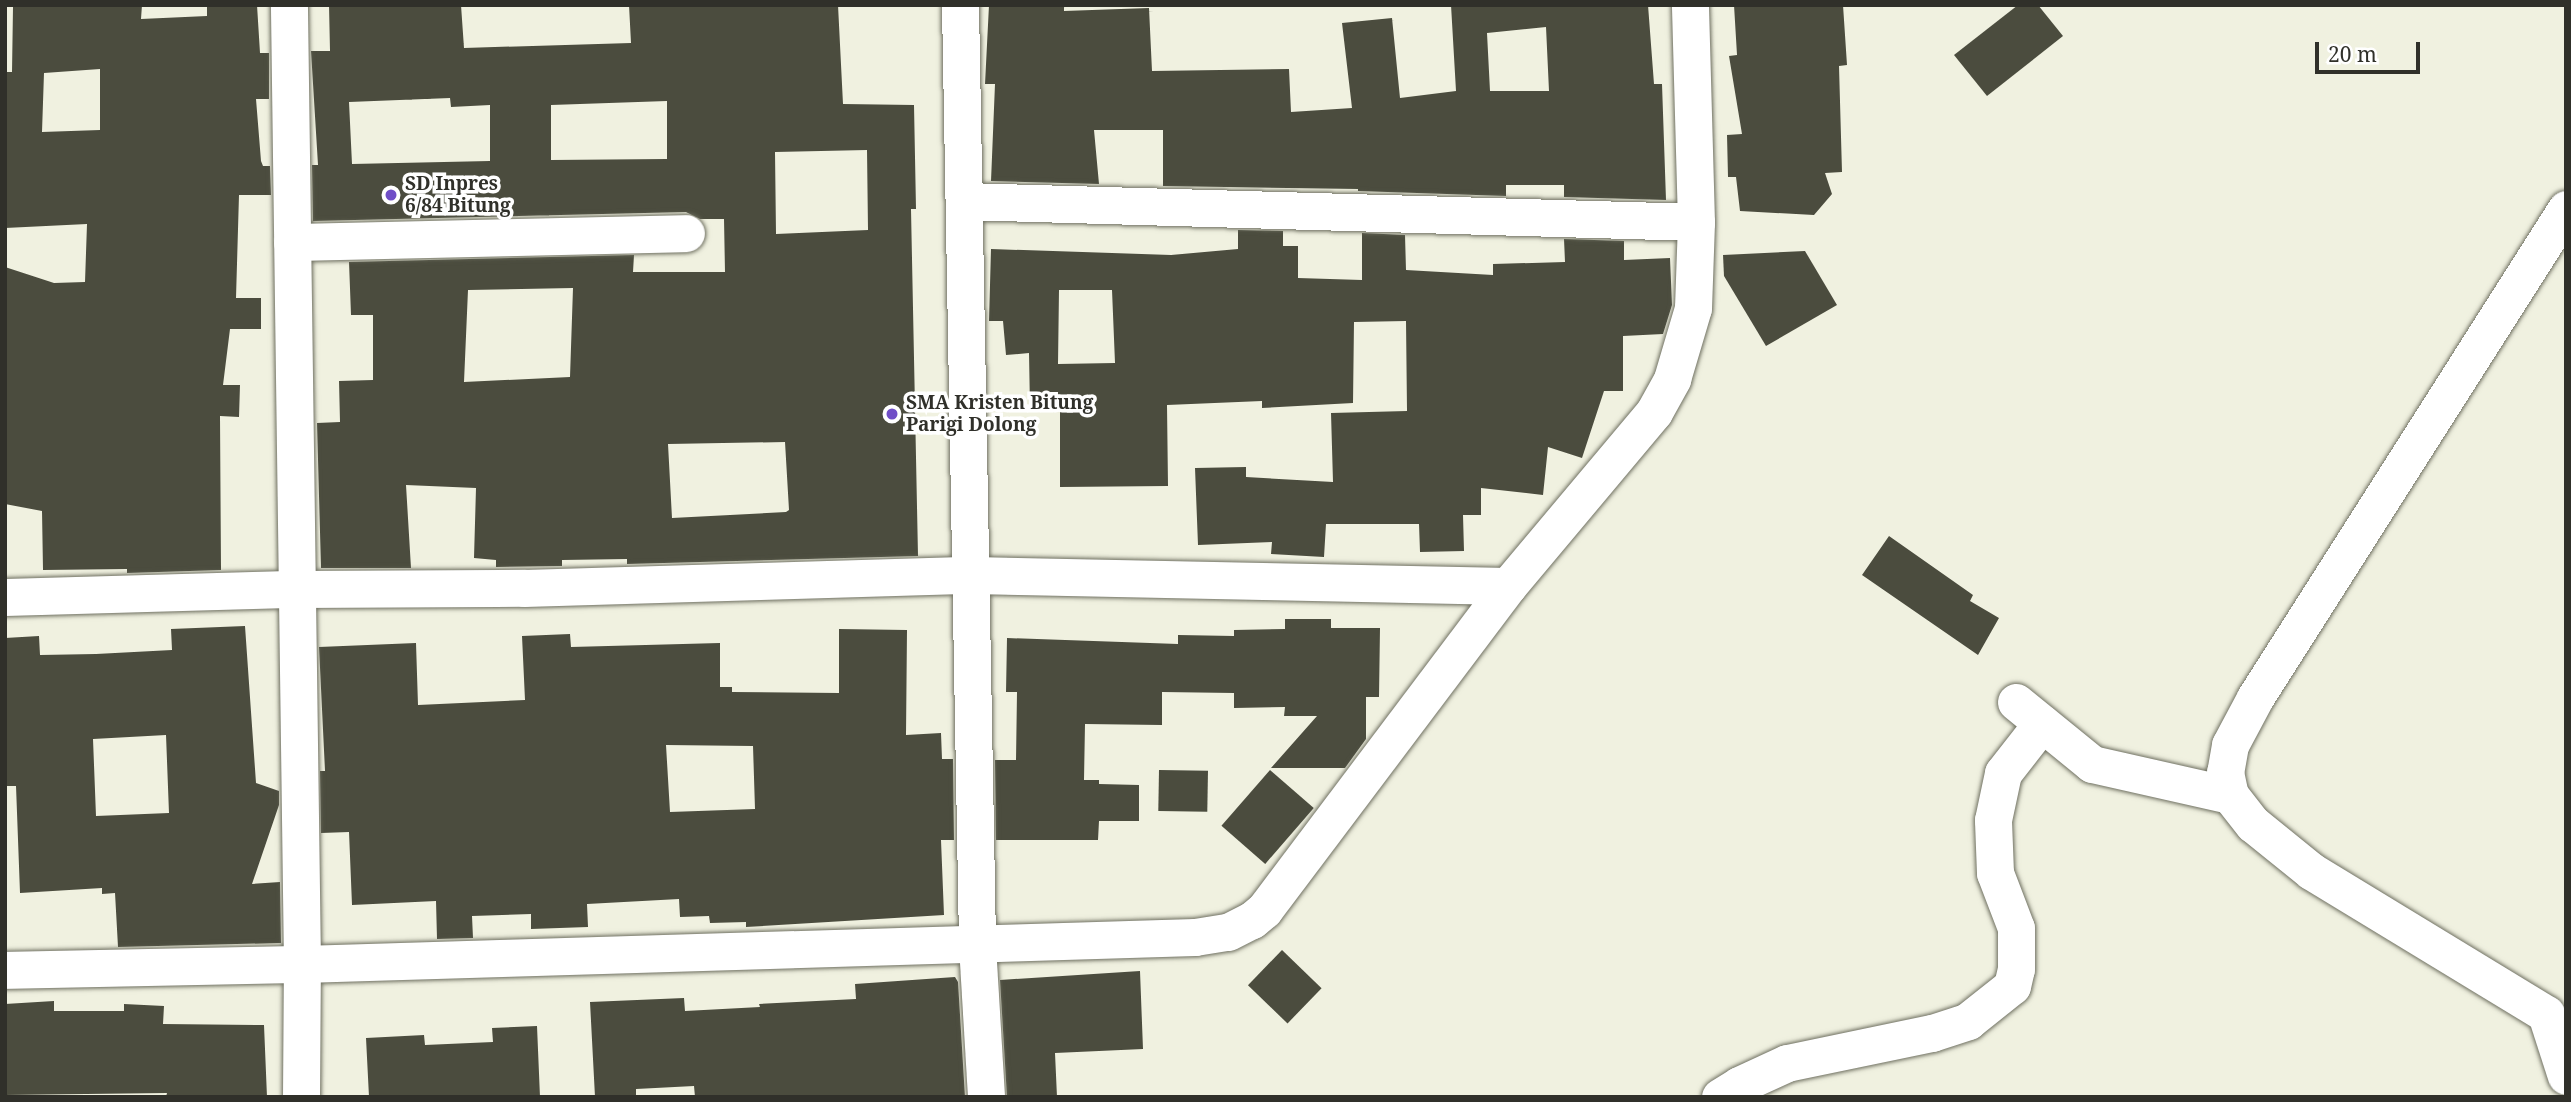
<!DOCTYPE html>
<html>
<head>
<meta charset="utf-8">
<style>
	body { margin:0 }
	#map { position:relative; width:2571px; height:1102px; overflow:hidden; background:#f0f1e0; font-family:"Noto Serif",serif }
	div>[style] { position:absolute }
	.building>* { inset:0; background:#4b4c3e; transform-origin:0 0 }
	.roads { filter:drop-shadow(0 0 2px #6f7061) drop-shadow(0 0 2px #6f7061) }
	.minor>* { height:37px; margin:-18.5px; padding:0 18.5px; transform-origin:18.5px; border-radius:18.5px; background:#fff }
	.dots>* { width:19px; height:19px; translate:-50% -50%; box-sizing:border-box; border:4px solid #fff; border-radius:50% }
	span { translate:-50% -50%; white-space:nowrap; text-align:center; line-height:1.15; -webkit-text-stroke:7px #fff; paint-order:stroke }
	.poi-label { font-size:19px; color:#30302a; font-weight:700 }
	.left { translate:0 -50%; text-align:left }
	.frame { position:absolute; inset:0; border:7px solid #30302a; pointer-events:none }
	.scale { position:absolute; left:2315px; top:42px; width:105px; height:32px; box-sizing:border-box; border:4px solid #30302a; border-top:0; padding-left:9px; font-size:21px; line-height:24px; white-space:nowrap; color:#30302a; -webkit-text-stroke:5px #fff; paint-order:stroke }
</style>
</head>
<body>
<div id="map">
	<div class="building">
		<div style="clip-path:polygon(evenodd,86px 5px,142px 5px,141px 19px,207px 16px,207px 5px,257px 5px,260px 53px,269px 53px,269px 99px,256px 99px,261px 161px,263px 166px,270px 166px,271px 195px,239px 195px,236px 298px,261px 298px,261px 329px,230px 329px,223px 385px,240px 385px,239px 417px,220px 416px,221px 570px,127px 573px,127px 569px,43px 570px,42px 511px,5px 504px,5px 267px,54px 283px,85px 282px,87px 224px,5px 228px,5px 72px,12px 72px,13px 7px,86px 5px,100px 69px,100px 130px,42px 132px,44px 73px,100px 69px)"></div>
		<div style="clip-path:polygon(evenodd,329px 5px,461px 5px,464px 48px,631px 43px,629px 5px,838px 5px,843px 104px,914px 105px,916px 209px,911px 209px,918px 556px,627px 564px,627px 559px,562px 560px,562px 566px,496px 567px,496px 560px,474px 558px,476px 488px,406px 485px,411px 568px,321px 568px,317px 423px,340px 422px,339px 381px,373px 380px,373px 315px,351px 315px,349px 262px,634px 255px,633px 272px,725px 272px,724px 219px,700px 219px,686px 212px,313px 221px,312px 165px,318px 165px,311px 51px,330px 51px,329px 5px,450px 98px,451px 107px,490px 105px,490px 161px,352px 164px,349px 102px,450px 98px,329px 5px,667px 101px,667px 159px,551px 160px,551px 105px,667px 101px,329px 5px,867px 150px,868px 230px,776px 234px,775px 152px,867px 150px,329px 5px,573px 288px,570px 377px,464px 382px,468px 290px,573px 288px,329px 5px,785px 442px,789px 510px,786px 512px,672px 518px,668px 444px,785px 442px)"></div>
		<div style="clip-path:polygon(evenodd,989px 5px,1064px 5px,1064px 11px,1149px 8px,1152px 71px,1289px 69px,1291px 112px,1352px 108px,1342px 23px,1392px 18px,1400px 98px,1456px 91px,1451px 5px,1648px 5px,1654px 84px,1662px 84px,1666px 200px,1564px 197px,1564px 185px,1506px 185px,1506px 196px,1358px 191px,1358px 189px,1163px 186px,1163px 130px,1094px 130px,1099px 184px,991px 181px,995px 84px,985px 84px,989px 5px,1546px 27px,1549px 91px,1490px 91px,1487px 33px,1546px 27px)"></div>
		<div style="clip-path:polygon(1734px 5px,1843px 5px,1847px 65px,1839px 66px,1842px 172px,1825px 173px,1832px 194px,1814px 215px,1740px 211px,1736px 177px,1728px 177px,1727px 135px,1742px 134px,1729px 56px,1737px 55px)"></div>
		<div style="clip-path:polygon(2018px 5px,2038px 5px,2063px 36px,1987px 96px,1954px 55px)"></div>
		<div style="clip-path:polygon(evenodd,1238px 230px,1283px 231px,1283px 246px,1298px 246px,1298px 278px,1362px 280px,1362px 233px,1405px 235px,1406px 270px,1493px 275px,1493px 264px,1565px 262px,1564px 239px,1624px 241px,1624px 260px,1670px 258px,1672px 305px,1663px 334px,1623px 336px,1623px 391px,1604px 391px,1582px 458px,1548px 447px,1543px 495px,1481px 488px,1481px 515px,1463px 515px,1464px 551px,1420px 552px,1419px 524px,1326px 524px,1324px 557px,1271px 554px,1272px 542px,1198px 545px,1195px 468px,1246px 467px,1246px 477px,1333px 482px,1331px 413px,1407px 411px,1406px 321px,1354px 322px,1353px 403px,1262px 408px,1262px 401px,1167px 405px,1168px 486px,1060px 487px,1060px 409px,1030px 409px,1029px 353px,1006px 355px,1003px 321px,989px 321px,991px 249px,1171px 255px,1238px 249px,1238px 230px,1059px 290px,1112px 290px,1115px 363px,1058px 364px,1059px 290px)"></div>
		<div style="clip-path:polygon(1805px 251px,1837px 305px,1766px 346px,1724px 276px,1723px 255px)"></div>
		<div style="clip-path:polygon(1889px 536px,1973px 595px,1970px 601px,1999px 618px,1978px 655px,1862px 575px)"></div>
		<div style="clip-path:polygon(1285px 619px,1331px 619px,1331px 628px,1380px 628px,1379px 697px,1366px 697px,1366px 739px,1345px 768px,1271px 768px,1317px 716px,1284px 716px,1285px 707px,1234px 708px,1234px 693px,1162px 692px,1162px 725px,1085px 724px,1084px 780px,1099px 780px,1099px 784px,1139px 785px,1139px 821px,1099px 821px,1098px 840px,996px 840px,995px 760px,1016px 760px,1017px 692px,1006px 692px,1007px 638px,1178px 644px,1178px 635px,1234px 636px,1234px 630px,1285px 629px)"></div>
		<div style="clip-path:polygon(evenodd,245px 626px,256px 783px,279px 791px,279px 805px,252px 884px,280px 882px,281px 943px,118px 947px,115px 893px,102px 894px,102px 888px,20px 893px,16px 786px,5px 786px,5px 638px,39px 636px,40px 655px,96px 654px,172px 650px,171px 629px,245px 626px,166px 735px,169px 813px,96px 816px,93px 739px,166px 735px)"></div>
		<div style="clip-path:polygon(evenodd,839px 629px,907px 630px,906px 735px,941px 733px,942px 759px,953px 759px,954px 840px,941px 840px,944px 915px,746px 927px,746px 922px,710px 923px,709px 916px,680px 917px,679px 899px,587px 904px,588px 927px,531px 929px,531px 914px,472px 916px,473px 938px,437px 939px,436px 901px,352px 905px,349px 832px,321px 833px,320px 771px,325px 771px,319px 647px,416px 643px,418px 705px,525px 700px,522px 636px,570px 634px,571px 647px,720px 643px,720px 687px,732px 687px,732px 692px,839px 693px,839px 629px,666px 745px,753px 746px,755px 809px,670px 812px,666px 745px)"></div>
		<div style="left:1159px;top:770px;width:49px;height:41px;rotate:1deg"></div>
		<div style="left:1270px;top:770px;width:58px;height:74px;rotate:41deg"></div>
		<div style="left:1282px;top:950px;width:55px;height:49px;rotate:44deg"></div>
		<div style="clip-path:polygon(1140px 971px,1143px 1049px,1055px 1053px,1057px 1097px,1007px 1097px,1000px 980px)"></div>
		<div style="clip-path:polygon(955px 977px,958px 982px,965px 1097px,695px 1097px,694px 1086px,636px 1089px,636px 1097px,595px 1097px,590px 1002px,684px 998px,685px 1011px,760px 1007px,759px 1004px,856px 999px,855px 984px)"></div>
		<div style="clip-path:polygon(54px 1001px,54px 1011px,124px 1011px,124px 1004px,164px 1006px,163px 1024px,264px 1025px,267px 1097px,166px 1097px,167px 1093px,5px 1095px,5px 1004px)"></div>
		<div style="clip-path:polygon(537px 1026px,540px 1097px,369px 1097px,366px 1038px,424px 1035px,425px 1045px,493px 1042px,492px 1028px)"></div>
	</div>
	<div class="roads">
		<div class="minor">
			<div style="left:960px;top:5px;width:940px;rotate:88.96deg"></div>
			<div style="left:977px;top:945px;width:152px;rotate:86.6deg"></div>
			<div style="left:964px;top:201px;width:732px;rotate:1.64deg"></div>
			<div style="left:2566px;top:209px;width:580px;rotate:122.46deg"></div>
			<div style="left:2255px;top:698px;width:53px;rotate:118deg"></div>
			<div style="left:2230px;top:745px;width:27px;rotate:100deg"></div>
			<div style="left:2225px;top:772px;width:24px;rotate:78deg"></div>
			<div style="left:2230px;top:795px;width:37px;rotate:52deg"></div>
			<div style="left:2253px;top:824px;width:75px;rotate:39deg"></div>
			<div style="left:2311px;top:871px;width:275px;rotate:31.3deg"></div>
			<div style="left:2546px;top:1014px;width:65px;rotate:72.1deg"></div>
			<div style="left:292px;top:242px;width:394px;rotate:-1.3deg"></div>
			<div style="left:5px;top:597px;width:292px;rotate:-1.6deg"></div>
			<div style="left:297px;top:589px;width:227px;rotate:-0.3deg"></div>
			<div style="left:524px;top:588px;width:447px;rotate:-1.7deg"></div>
			<div style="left:971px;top:575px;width:537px;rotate:1.17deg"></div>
			<div style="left:2016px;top:702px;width:98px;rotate:39.2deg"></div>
			<div style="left:2092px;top:764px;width:141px;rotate:12.7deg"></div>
			<div style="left:5px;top:970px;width:297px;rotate:-1.2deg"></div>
			<div style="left:302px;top:964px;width:959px;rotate:-90.78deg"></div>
			<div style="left:301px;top:1097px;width:133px;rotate:-89.6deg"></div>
			<div style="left:302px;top:964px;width:893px;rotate:-1.73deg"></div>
			<div style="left:1195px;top:937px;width:33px;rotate:-9deg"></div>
			<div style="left:1228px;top:932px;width:27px;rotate:-27deg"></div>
			<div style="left:1252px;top:920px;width:16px;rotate:-40deg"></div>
			<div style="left:1264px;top:910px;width:406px;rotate:-53deg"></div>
			<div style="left:1508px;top:586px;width:227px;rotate:-50deg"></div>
			<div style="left:1654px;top:412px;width:38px;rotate:-61deg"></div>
			<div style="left:1672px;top:379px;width:74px;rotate:-73.5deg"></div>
			<div style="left:1693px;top:308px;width:86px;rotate:-88deg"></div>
			<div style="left:1696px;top:222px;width:217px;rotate:-91.6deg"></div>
			<div style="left:1720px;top:1097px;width:22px;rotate:-32deg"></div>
			<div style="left:1739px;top:1085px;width:53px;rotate:-24.6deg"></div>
			<div style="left:1787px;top:1063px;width:148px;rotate:-11.7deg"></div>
			<div style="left:1932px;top:1033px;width:38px;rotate:-18deg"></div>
			<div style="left:1968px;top:1021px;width:56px;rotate:-38.5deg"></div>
			<div style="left:2012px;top:986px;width:17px;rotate:-77deg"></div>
			<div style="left:2016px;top:969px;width:41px;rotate:-90deg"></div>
			<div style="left:2016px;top:928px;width:59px;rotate:-110.9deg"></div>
			<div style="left:1995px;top:873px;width:53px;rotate:-92.2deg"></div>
			<div style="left:1993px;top:820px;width:48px;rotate:-78deg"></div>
			<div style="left:2003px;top:773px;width:63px;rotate:-52deg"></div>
		</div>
	</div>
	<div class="dots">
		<div style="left:391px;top:195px;background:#704ec7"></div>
		<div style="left:892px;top:414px;background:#704ec7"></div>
	</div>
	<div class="poi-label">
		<span class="left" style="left:405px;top:195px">SD Inpres<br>6/84 Bitung</span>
		<span class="left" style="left:906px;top:414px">SMA Kristen Bitung<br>Parigi Dolong</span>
	</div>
	<div class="frame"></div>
	<div class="scale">20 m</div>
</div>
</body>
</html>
